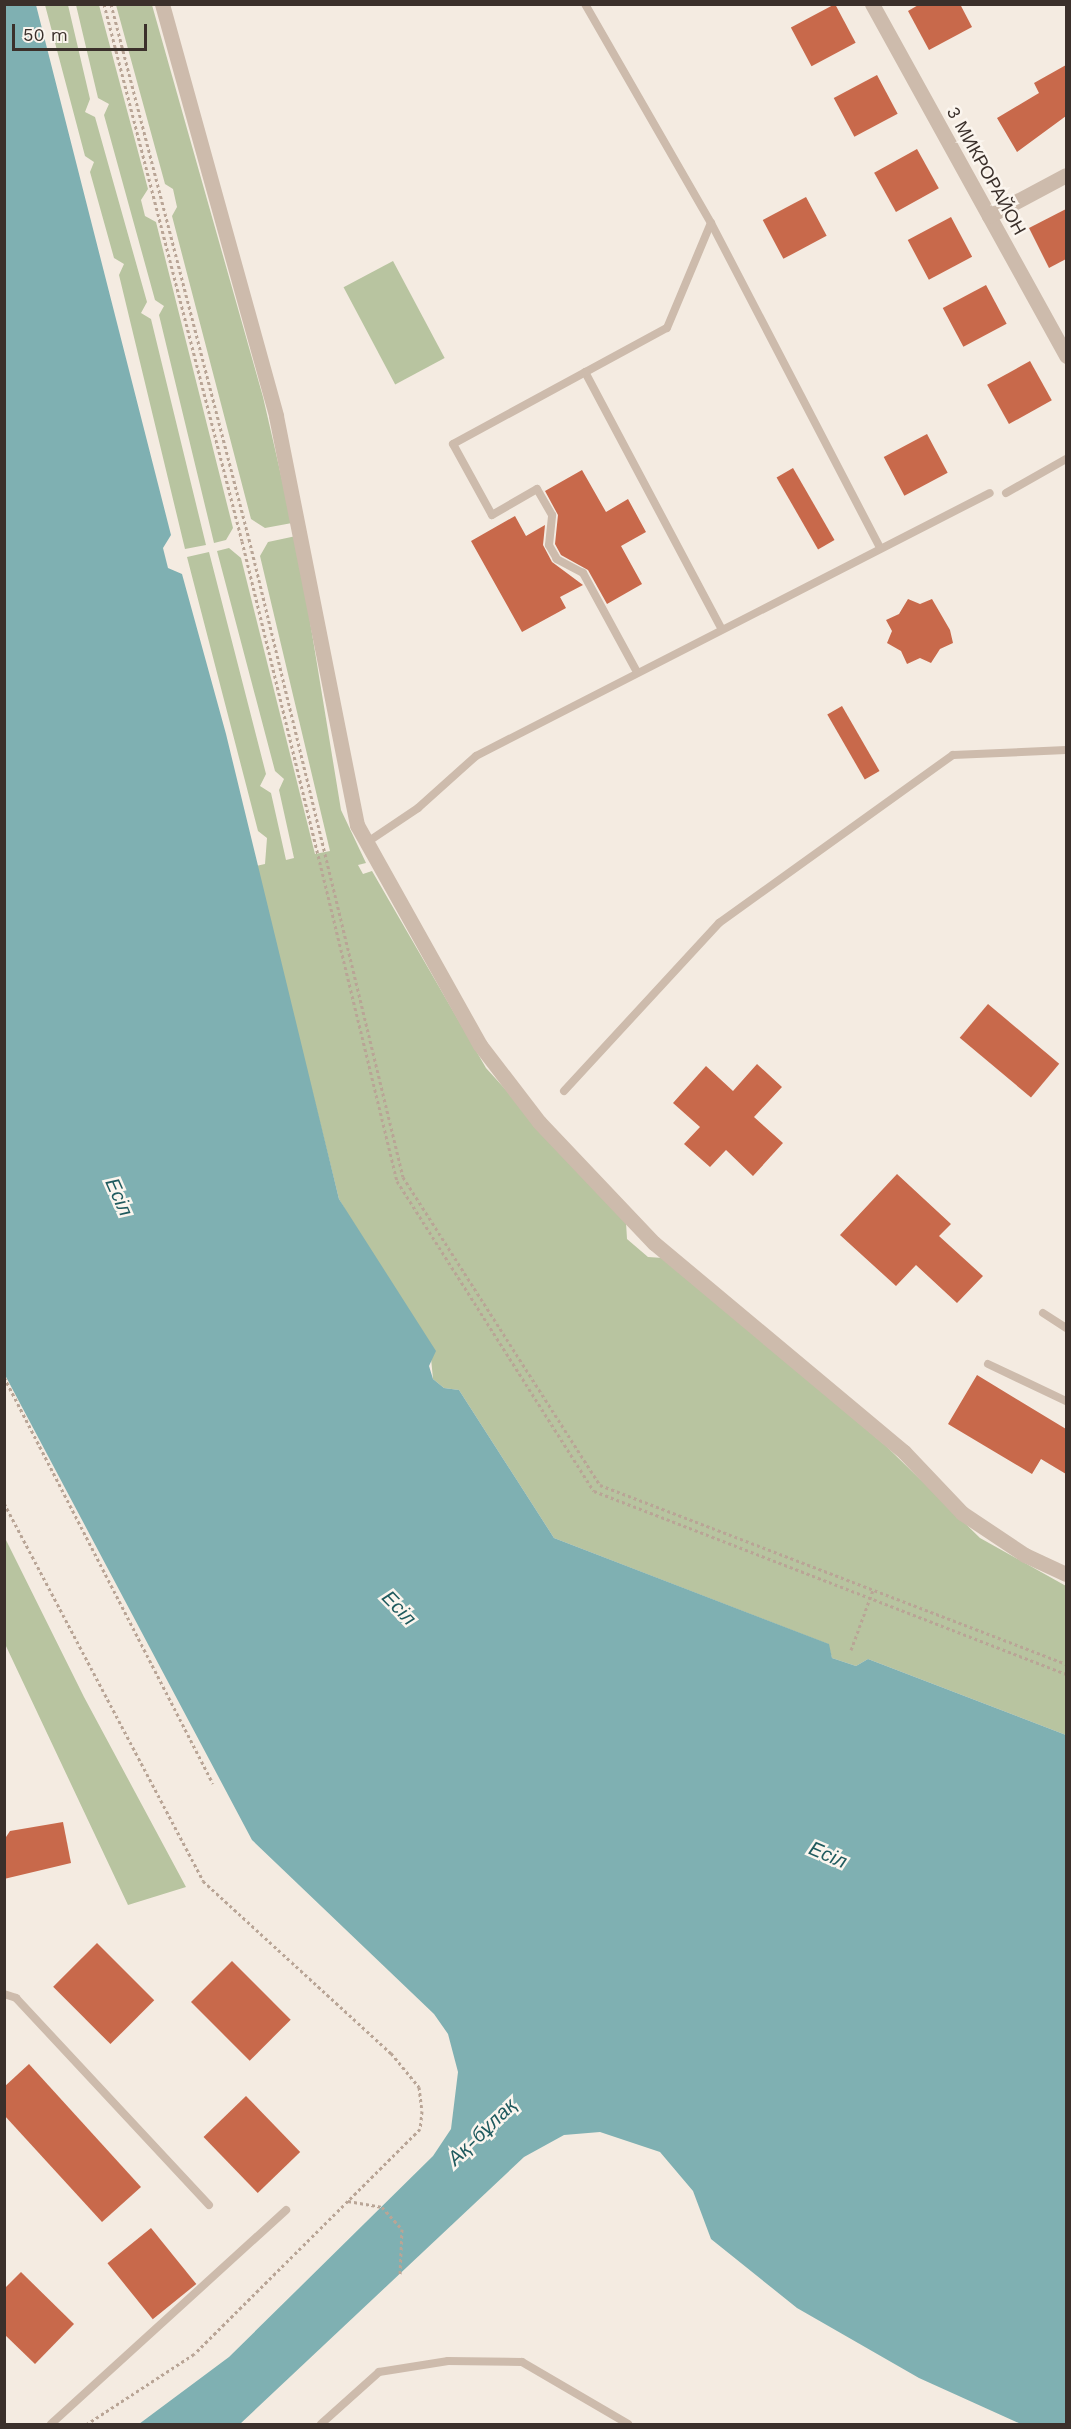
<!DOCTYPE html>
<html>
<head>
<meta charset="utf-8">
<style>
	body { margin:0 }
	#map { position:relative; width:1071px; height:2429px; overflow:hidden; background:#f4ebe1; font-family:"Work Sans",sans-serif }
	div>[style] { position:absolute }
	.green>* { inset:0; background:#b8c4a0; transform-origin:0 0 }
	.water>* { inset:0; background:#7fb0b2 }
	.building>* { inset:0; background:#c8694b; transform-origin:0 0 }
	.path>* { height:3px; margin-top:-1.5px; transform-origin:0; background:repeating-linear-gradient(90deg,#b9a596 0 3px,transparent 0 6px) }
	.service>* { height:8px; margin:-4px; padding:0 4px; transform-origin:4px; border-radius:4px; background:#cdbbac }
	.minor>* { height:15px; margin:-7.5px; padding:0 7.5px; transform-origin:7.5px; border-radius:7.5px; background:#cdbbac }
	span { translate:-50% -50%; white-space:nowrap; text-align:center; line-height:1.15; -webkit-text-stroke:5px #fbf5ee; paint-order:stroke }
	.street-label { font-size:18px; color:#3b302b }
	.water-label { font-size:20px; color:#1f5a5e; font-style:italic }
	.frame { position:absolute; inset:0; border:6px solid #3b302b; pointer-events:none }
	.scale { position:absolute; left:12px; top:24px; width:135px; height:27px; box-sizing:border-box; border:3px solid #3b302b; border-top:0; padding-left:8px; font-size:18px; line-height:21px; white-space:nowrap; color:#3b302b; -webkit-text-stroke:4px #fbf5ee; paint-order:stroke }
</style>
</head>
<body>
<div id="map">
	<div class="green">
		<div style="clip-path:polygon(45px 5px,68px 5px,90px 99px,85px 112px,95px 117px,147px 302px,141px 313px,151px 319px,206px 545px,185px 549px,119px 275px,124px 264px,114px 258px,90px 172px,94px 162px,85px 156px)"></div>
		<div style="clip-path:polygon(76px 5px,99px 5px,148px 189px,141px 200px,145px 216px,156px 222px,233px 528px,226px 540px,214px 543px,159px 315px,164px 306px,155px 300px,104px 115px,109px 104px,98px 98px)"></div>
		<div style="clip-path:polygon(116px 5px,152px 5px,263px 397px,292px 523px,265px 528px,251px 519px,172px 216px,177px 207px,173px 189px,165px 184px)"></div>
		<div style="left:393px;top:261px;width:110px;height:56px;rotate:62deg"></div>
		<div style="clip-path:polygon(296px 536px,341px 810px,366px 863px,358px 865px,363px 874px,372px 871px,486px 1068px,626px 1222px,627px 1239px,648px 1257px,663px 1258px,886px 1446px,980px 1538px,1066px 1586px,1066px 1735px,868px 1659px,856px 1666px,832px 1658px,828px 1644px,554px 1538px,459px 1390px,444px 1388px,433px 1379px,431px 1358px,339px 1199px,256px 866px,265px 864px,267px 838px,258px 831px,187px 557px,209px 552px,266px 774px,260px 786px,271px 793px,286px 860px,294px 858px,279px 790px,284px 779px,275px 771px,217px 551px,229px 548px,241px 558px,315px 854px,330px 851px,260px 556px,268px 542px)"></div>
		<div style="clip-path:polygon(5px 1538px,84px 1697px,186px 1887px,128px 1905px,5px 1644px)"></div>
	</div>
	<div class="water">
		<div style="clip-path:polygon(4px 5px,36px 5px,171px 535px,163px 548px,168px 568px,182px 574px,226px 734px,339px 1199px,436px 1351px,429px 1366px,433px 1379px,444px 1388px,459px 1390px,554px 1538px,829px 1644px,832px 1658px,856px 1666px,868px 1659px,1066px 1735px,1066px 2424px,1021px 2424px,919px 2378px,797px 2308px,711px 2239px,693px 2191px,660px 2152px,600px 2132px,564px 2135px,524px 2157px,240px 2424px,139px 2424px,229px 2357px,433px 2156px,451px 2129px,458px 2072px,448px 2034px,434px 2014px,252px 1840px,5px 1375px)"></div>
	</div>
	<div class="building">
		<div style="left:835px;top:4px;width:44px;height:50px;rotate:62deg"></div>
		<div style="clip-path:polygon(920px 4px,960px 4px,972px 27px,929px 50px,908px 11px)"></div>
		<div style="clip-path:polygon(1066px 65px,1066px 116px,1017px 152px,997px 118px,1039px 93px,1034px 83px)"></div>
		<div style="left:877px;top:75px;width:44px;height:49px;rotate:62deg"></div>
		<div style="left:917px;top:149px;width:45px;height:49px;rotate:61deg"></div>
		<div style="left:806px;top:197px;width:44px;height:49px;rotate:62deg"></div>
		<div style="clip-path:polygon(1066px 209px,1066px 259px,1049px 268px,1029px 228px)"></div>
		<div style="left:951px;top:217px;width:45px;height:49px;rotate:62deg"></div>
		<div style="left:986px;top:285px;width:44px;height:49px;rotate:62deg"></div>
		<div style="left:1030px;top:361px;width:45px;height:49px;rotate:61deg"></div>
		<div style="left:927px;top:434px;width:44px;height:49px;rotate:62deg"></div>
		<div style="left:793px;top:468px;width:83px;height:19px;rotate:60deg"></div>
		<div style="clip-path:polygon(582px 470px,606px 512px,628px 499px,646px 532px,621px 546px,642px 584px,607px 604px,588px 570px,561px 555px,555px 544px,558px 515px,545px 491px)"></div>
		<div style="clip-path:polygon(515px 516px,526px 536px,545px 525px,543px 545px,552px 562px,583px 585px,560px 597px,566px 608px,522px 632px,471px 541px)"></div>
		<div style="clip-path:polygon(908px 599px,920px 604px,932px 599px,950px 630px,953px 643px,940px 649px,931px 663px,920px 658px,907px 664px,901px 651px,887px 643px,892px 631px,886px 620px,899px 614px)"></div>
		<div style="left:842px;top:706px;width:75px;height:17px;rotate:60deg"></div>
		<div style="left:988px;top:1004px;width:93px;height:44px;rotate:40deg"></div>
		<div style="clip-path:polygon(757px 1064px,782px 1087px,754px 1117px,783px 1143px,753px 1176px,726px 1150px,710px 1167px,684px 1144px,700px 1127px,673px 1103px,706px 1066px,733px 1091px)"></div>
		<div style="clip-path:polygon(897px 1174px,951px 1224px,939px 1236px,983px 1276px,957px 1303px,916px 1265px,896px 1286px,840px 1235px)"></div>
		<div style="clip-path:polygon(977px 1375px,1066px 1429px,1066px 1474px,1041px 1459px,1032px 1474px,948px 1424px)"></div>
		<div style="clip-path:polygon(63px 1822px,71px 1863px,4px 1879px,4px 1840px,10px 1831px)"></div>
		<div style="left:97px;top:1943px;width:81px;height:62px;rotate:45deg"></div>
		<div style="left:232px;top:1961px;width:83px;height:58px;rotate:45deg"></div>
		<div style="clip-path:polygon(29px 2064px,141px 2187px,102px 2222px,4px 2115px,4px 2087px)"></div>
		<div style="left:246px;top:2096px;width:78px;height:59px;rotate:46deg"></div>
		<div style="left:151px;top:2228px;width:72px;height:56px;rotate:51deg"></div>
		<div style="clip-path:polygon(21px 2272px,74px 2324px,35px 2364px,4px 2334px,4px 2289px)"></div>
	</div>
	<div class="path">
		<div style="left:104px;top:4px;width:554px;rotate:75.59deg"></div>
		<div style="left:242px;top:541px;width:659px;rotate:76.39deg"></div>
		<div style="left:397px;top:1181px;width:367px;rotate:57.6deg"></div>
		<div style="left:594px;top:1491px;width:506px;rotate:21.19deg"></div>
		<div style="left:111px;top:4px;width:553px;rotate:75.54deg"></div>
		<div style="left:249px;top:539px;width:656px;rotate:76.43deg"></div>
		<div style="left:403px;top:1177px;width:366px;rotate:57.4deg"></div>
		<div style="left:600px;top:1485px;width:499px;rotate:21deg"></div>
		<div style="left:4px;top:1377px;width:457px;rotate:62.8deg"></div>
		<div style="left:4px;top:1503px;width:427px;rotate:62.2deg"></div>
		<div style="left:203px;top:1881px;width:255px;rotate:42.5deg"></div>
		<div style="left:391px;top:2053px;width:44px;rotate:50.5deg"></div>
		<div style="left:419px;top:2087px;width:24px;rotate:83deg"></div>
		<div style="left:422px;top:2111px;width:18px;rotate:96deg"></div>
		<div style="left:420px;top:2129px;width:319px;rotate:135.1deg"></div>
		<div style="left:194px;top:2354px;width:128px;rotate:146.8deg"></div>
		<div style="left:851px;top:1650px;width:64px;rotate:-69.9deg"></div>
		<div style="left:348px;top:2201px;width:35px;rotate:10deg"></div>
		<div style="left:382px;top:2207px;width:30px;rotate:48deg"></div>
		<div style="left:402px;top:2229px;width:45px;rotate:92.5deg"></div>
	</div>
	<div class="service">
		<div style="left:585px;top:4px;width:253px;rotate:60.1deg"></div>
		<div style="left:711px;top:223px;width:364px;rotate:62.5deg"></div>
		<div style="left:585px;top:372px;width:290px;rotate:62deg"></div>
		<div style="left:1006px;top:493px;width:69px;rotate:-29.5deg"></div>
		<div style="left:637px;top:672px;width:113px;rotate:-118.6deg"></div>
		<div style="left:583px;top:573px;width:30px;rotate:-152deg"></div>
		<div style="left:557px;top:559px;width:16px;rotate:-120deg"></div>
		<div style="left:549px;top:545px;width:30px;rotate:-84deg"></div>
		<div style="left:552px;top:515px;width:30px;rotate:-120deg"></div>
		<div style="left:537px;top:489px;width:52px;rotate:150deg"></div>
		<div style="left:492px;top:515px;width:81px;rotate:-118.8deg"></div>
		<div style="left:453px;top:444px;width:243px;rotate:-28.5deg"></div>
		<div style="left:667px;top:328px;width:114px;rotate:-67.3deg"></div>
		<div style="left:366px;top:843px;width:63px;rotate:-33.9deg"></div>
		<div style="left:418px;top:808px;width:78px;rotate:-41.9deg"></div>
		<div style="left:476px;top:756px;width:577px;rotate:-27.1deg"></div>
		<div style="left:564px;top:1091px;width:229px;rotate:-47.3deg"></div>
		<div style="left:719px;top:923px;width:288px;rotate:-35.7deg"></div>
		<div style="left:953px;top:755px;width:113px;rotate:-2.5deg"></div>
		<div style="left:1043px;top:1313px;width:27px;rotate:33deg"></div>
		<div style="left:988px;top:1364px;width:86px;rotate:25.4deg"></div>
		<div style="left:4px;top:1994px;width:13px;rotate:18deg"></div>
		<div style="left:16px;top:1998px;width:283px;rotate:47deg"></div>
		<div style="left:51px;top:2424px;width:318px;rotate:-42.3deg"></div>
		<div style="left:321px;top:2424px;width:78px;rotate:-41.9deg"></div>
		<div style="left:379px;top:2372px;width:70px;rotate:-9.1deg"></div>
		<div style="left:448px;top:2361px;width:74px;rotate:0.8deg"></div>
		<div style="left:522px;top:2362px;width:123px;rotate:30.3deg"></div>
	</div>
	<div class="minor">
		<div style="left:162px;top:4px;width:427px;rotate:74.5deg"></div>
		<div style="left:276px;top:416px;width:417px;rotate:78.8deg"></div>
		<div style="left:357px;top:825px;width:252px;rotate:60.8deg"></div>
		<div style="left:480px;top:1045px;width:97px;rotate:52.5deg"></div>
		<div style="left:539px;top:1122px;width:167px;rotate:46.5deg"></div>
		<div style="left:654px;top:1243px;width:326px;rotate:39.9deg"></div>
		<div style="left:904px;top:1452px;width:84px;rotate:46.4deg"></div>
		<div style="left:962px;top:1513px;width:76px;rotate:33.7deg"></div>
		<div style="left:1025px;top:1555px;width:45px;rotate:24.9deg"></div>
		<div style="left:872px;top:4px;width:402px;rotate:61.1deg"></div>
		<div style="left:989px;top:216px;width:87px;rotate:-28deg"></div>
	</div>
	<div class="street-label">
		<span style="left:986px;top:171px;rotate:61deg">3 МИКРОРАЙОН</span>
	</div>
	<div class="water-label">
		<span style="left:119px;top:1197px;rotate:66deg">Есіл</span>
		<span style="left:399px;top:1608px;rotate:46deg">Есіл</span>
		<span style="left:828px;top:1855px;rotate:23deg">Есіл</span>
		<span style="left:482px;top:2132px;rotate:-44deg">Ақ-бұлақ</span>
	</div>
	<div class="frame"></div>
	<div class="scale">50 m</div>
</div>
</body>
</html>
